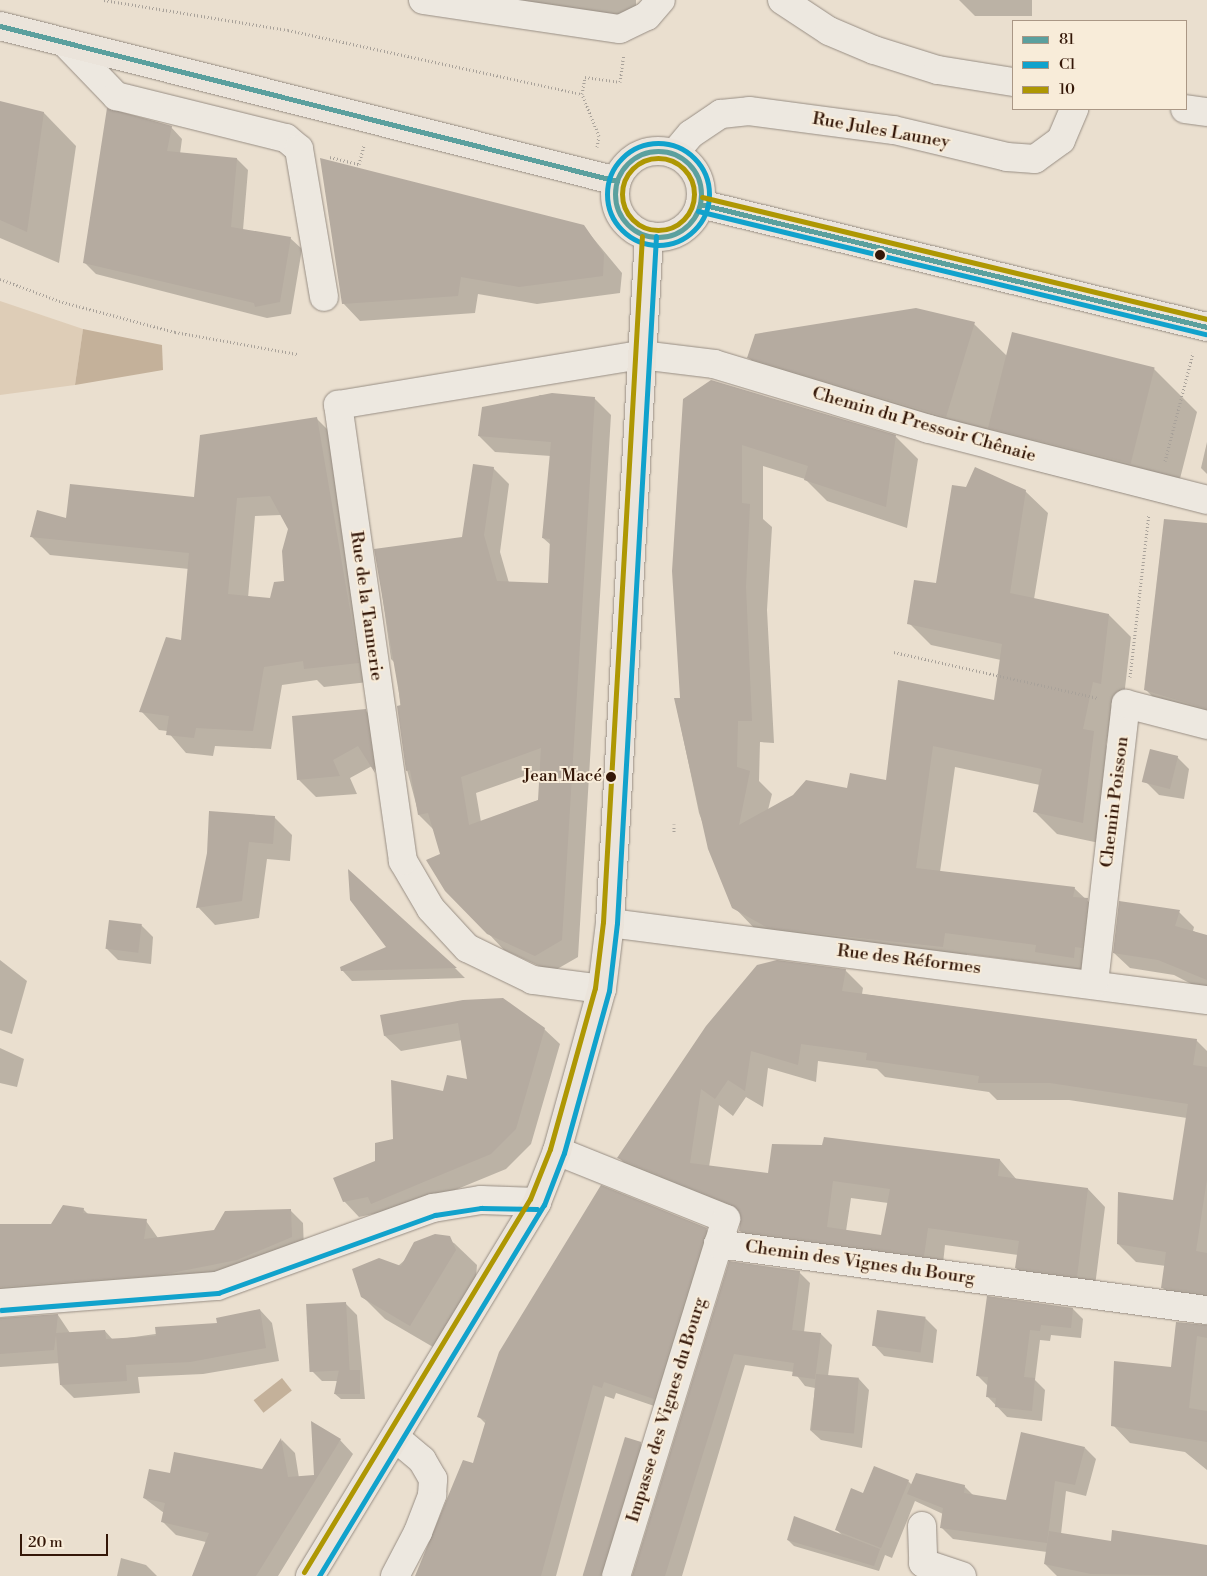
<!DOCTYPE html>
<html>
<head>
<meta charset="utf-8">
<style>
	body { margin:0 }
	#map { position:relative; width:1207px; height:1576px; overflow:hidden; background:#eadfcf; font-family:"Libre Bodoni",serif }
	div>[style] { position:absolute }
	.green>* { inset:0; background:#decdb7 }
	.water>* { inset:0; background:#c4b19a; transform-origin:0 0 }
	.shadow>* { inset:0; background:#0003 }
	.building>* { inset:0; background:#b5aba0; transform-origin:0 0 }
	.path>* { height:3px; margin-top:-1.5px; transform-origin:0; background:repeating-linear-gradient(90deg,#a9a29a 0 1px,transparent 0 3.5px) }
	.roads { filter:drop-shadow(0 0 1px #988e84) drop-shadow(0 0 1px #988e84) }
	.minor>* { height:28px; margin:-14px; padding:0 14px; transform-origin:14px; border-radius:14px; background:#ede8e0 }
	.major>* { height:28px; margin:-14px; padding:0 14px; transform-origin:14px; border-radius:14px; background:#ebe4db }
	.major>.ring { margin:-14px; padding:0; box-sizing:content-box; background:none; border:28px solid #ebe4db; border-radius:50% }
	.bus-1>* { height:5px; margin:-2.5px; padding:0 2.5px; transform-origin:2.5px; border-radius:2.5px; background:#5ba09e }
	.bus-1>.ring { margin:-2.5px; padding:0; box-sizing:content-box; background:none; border:5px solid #5ba09e; border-radius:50% }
	.bus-2>* { height:5px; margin:-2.5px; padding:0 2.5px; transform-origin:2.5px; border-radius:2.5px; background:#11a2cc }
	.bus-2>.ring { margin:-2.5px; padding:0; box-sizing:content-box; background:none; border:5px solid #11a2cc; border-radius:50% }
	.bus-3>* { height:5px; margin:-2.5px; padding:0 2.5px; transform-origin:2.5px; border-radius:2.5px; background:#ae9703 }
	.bus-3>.ring { margin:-2.5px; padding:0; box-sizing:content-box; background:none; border:5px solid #ae9703; border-radius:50% }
	.dots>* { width:14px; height:14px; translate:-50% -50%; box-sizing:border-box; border:2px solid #f8ecd9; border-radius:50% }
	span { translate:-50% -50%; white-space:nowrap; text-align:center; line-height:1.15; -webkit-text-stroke:4px #f8ecd9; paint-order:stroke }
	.bus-label { font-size:17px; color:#341708 }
	.right { translate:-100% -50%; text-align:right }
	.street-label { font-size:18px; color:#341708 }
	.legend { position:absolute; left:1012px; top:20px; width:175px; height:90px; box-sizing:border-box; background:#f8ecd9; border:1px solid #aa9785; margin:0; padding:6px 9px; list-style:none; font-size:15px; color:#341708 }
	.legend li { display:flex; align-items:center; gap:10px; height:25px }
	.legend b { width:25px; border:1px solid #aa9785 }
	.scale { position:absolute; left:20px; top:1534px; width:88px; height:22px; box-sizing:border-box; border:2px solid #341708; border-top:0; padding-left:6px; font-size:15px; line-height:18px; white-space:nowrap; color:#341708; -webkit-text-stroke:4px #f8ecd9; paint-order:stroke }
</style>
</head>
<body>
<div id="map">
	<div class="green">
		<div style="clip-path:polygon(0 301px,83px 329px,75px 385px,0 395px)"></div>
	</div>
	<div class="water">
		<div style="clip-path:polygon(83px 329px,162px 345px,163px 370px,75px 385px)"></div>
		<div style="left:282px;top:1378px;width:16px;height:36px;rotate:52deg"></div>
	</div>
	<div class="shadow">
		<div style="clip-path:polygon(493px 0,636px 0,636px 15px,628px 20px)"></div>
		<div style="clip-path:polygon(1032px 0,1032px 16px,975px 16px,959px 0)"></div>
		<div style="clip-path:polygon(0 102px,44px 113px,76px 146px,59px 263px,0 238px)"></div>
		<div style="clip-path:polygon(171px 127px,182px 139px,180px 154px,237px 159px,248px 170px,243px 230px,290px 238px,302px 249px,291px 314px,267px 318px,96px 274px,84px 262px)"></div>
		<div style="clip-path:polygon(583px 226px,622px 273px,620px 293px,537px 304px,478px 294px,475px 313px,360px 321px,343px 303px)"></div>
		<div style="clip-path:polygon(974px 324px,1007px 356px,1154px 369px,1197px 412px,1173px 506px,1032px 470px,996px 433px,791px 400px,748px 357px)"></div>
		<div style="clip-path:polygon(evenodd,540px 395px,595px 399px,611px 415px,578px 957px,552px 972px,504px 950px,488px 933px,442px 855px,434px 830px,419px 815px,407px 770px,396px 664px,391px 659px,376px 550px,464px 538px,493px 468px,509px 484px,500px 552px,509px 583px,549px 585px,551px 545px,543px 538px,551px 456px,495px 452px,479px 436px,540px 395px,541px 770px,539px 800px,481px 822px,476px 793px,541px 770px)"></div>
		<div style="clip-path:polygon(684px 399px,896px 437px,918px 459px,907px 528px,827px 501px,805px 479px,763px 466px,763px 519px,772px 527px,767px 610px,774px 743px,760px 742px,759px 781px,772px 794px,768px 810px,887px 782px,899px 682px,995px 702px,1001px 660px,931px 645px,909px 623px,937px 585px,1025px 491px,1048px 513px,1034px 599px,1109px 615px,1131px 637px,1123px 705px,1115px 703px,1106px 745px,1115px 755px,1104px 844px,1057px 834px,1035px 812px,1040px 785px,955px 767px,940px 872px,1074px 888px,1109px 921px,1104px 970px,1059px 974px,1050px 965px,967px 954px,965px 968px,756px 930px,734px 907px,699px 813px,675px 699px,681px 699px)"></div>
		<div style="clip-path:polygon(evenodd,316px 418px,335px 437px,377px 681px,324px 687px,317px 680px,282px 685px,271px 749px,215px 746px,213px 756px,186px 753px,167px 731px,159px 730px,141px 711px,183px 641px,189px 569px,50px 555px,31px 536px,67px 519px,195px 499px,316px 418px,281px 515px,289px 529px,285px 582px,271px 600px,248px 598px,255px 516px,281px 515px)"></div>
		<div style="clip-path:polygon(1207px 442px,1207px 474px,1201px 468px)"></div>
		<div style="clip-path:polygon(1207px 525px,1207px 719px,1163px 707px,1146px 690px)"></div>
		<div style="clip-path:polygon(365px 710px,383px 728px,391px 788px,372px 766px,350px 778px,357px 794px,316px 797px,298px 779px)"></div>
		<div style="clip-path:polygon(1177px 757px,1189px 769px,1184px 799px,1159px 795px,1147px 783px)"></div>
		<div style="clip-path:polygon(274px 817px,292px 835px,290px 861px,267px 859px,259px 918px,215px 925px,198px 907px,208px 853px)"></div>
		<div style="clip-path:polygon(349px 872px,456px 969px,465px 978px,352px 981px,342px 970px,388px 947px)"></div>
		<div style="clip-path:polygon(1179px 912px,1194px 927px,1193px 931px,1207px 937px,1207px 992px,1174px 975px,1130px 968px,1114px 953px)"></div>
		<div style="clip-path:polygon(141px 925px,153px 937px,151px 964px,118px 960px,106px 948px)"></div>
		<div style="clip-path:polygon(0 960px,27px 981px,12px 1034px,0 1030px)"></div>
		<div style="clip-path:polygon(evenodd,845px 970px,863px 988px,862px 994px,1196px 1040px,1207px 1051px,1207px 1309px,1180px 1305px,1163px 1288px,1166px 1266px,1136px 1262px,1118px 1244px,1175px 1201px,1187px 1118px,1069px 1100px,997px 1100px,989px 1092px,885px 1077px,877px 1069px,818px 1061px,816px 1082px,768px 1068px,763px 1107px,746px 1097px,733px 1116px,719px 1105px,709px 1167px,770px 1174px,823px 1146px,825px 1138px,1000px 1160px,1017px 1180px,1088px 1189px,1105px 1207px,1094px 1294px,1034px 1286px,1016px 1268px,1018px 1255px,945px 1245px,942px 1273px,758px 1248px,740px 1231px,742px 1218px,636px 1175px,619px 1158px,707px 1027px,845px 970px,851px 1198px,888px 1203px,882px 1236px,846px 1231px,851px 1198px)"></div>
		<div style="clip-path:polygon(382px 1016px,544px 1029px,560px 1044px,531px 1144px,506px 1169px,387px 1218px,382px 1212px,359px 1217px,344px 1201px,395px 1140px,444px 1092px,469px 1081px,462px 1040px,401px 1051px,385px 1036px)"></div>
		<div style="clip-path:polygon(0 1048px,24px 1059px,17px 1087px,0 1083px)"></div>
		<div style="clip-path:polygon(83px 1209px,89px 1215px,146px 1221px,158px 1238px,215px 1232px,290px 1210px,303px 1223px,304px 1250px,250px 1273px,0 1311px,0 1226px,52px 1226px)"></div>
		<div style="clip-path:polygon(706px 1229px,718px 1241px,666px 1410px,616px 1393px,614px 1399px,605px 1396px,556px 1576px,416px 1576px,474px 1464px,486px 1424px,478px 1416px)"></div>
		<div style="clip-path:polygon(435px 1235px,454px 1243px,477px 1265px,476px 1277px,433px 1347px,385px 1319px,362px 1296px)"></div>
		<div style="clip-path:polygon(730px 1263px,799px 1272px,810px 1283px,804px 1332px,821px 1334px,832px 1345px,828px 1376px,859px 1379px,869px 1390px,862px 1448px,821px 1440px,810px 1430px,815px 1388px,805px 1386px,794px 1372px,745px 1365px,682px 1576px,634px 1576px)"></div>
		<div style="clip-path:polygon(988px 1297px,1073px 1309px,1083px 1319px,1081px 1338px,1051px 1335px,1050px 1341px,1040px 1340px,1035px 1380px,1045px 1390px,1042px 1421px,1007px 1417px,987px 1396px,988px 1386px,978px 1376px)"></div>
		<div style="clip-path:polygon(345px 1303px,357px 1315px,365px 1399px,341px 1399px,335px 1394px,338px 1381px,322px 1381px,310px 1369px)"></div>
		<div style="clip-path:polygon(260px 1310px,272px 1323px,279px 1361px,203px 1374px,138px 1377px,140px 1393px,74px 1398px,61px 1385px,60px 1363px,0 1367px,0 1320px,58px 1315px,70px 1333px,105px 1331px,113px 1340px,219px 1325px)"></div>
		<div style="clip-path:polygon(925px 1318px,937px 1330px,933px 1363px,884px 1356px,873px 1344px)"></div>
		<div style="clip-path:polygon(1177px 1323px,1207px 1326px,1207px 1470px,1185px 1452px,1130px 1443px,1113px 1425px,1173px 1368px)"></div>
		<div style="clip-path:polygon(282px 1440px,295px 1453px,299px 1478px,315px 1476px,340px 1440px,353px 1454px,278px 1576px,193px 1576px,206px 1542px,176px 1535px,162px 1521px,164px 1513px,144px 1498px,171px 1475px,263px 1471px)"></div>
		<div style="clip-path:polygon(640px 1443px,651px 1455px,614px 1576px,584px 1576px)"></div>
		<div style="clip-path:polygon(1085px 1448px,1096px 1459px,1086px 1496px,1066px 1491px,1061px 1534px,1112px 1542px,1207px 1546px,1207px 1576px,1057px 1576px,1045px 1564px,1047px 1552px,953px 1539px,941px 1527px,943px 1514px,915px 1501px,892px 1558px,885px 1555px,879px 1571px,794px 1546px,788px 1540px,843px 1536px,836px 1529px,864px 1495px,908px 1481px,912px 1485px,964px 1486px,974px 1496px,1007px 1501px)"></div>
		<div style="clip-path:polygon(121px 1558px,146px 1565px,157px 1576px,117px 1576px)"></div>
	</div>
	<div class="building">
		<div style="clip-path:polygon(0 101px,44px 112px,27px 232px,0 220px)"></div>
		<div style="clip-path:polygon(107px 108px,172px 126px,167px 151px,237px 158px,231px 227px,291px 237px,280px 302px,255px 307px,254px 303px,83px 263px)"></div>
		<div style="clip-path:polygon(320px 158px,584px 225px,604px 254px,603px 276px,519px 287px,461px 277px,458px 296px,342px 304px)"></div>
		<div style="clip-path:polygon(916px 308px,975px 322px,946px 417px,747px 358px,755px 334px)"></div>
		<div style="left:1012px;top:332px;width:147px;height:99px;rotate:14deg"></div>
		<div style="clip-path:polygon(711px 380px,896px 435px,886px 507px,804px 480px,808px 466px,742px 445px,742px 503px,750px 504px,746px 587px,752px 721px,738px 721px,737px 767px,750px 771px,739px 825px,793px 795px,806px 780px,847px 788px,850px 773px,886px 780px,898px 680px,994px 700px,1002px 644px,907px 624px,914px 580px,936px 583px,952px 485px,966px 487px,975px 467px,1026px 490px,1010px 593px,1109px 614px,1101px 684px,1093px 682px,1083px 729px,1094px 731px,1083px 823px,1033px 812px,1042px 769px,933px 746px,916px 868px,1075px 887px,1073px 897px,1088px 898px,1082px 948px,1075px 947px,1074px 958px,1035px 952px,1036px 945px,945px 933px,943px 947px,768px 928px,732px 908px,708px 849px,674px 698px,680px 698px,672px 571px,683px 399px)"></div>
		<div style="clip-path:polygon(evenodd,552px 393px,595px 397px,562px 940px,535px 956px,487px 934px,445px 891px,426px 860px,440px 854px,428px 813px,418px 815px,410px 770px,406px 771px,397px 706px,401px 705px,374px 549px,462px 537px,473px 464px,494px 467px,484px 535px,497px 581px,548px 583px,550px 539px,542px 538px,551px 442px,478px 436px,482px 407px,552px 393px,541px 748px,538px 800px,469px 825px,461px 777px,541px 748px)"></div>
		<div style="clip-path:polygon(evenodd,317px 417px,359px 663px,304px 669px,303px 661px,264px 667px,253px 731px,196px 728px,194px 738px,166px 735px,169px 716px,139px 712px,166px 637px,181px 640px,189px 553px,30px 537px,37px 510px,66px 518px,70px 484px,194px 497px,200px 435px,317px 417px,270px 496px,288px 529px,282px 551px,284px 581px,274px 582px,270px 598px,228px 594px,237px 498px,270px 496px)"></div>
		<div style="clip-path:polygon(1164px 519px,1207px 523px,1207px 709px,1144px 690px)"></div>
		<div style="clip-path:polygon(366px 709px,375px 773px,358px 746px,333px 760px,340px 776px,297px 780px,292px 716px)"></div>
		<div style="left:1150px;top:749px;width:29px;height:34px;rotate:14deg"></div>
		<div style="clip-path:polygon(209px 811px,275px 816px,273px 844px,249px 842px,242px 901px,196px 908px,207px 853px)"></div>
		<div style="clip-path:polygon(348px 869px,457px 968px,341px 971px,340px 967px,386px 947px,350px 900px)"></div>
		<div style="clip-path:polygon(1119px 901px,1180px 910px,1175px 926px,1207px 935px,1207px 980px,1158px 960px,1113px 953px)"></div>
		<div style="left:109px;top:920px;width:33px;height:29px;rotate:7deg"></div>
		<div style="clip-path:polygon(evenodd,777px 960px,846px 969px,842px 991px,1197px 1039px,1193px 1065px,1207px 1067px,1207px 1179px,1196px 1251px,1207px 1253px,1207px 1294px,1161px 1288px,1166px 1252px,1117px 1244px,1118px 1192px,1173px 1200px,1188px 1104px,1050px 1083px,978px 1083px,979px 1076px,866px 1060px,867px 1053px,801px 1044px,798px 1065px,751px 1051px,745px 1091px,728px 1080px,715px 1099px,701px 1089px,690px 1163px,768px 1173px,772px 1144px,822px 1145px,824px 1137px,1000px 1159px,998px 1176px,1088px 1188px,1077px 1277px,1015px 1268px,1019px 1241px,928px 1228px,924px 1256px,739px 1231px,741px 1216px,732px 1205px,617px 1158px,706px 1026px,757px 965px,777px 960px,833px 1181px,890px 1189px,881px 1235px,827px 1227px,833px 1181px)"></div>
		<div style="clip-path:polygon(503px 998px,545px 1028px,516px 1129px,491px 1154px,438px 1176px,371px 1204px,368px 1197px,343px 1202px,333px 1178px,375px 1161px,375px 1143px,393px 1139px,391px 1080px,443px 1091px,447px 1075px,467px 1079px,458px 1023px,384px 1036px,380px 1015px,463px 1000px)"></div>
		<div style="clip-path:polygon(601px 1185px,707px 1228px,654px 1399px,604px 1382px,602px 1388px,593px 1385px,541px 1576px,415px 1576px,463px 1460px,473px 1463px,486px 1420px,477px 1417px,499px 1352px)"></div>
		<div style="clip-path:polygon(63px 1205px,84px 1208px,83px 1213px,147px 1219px,144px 1239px,214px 1230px,225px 1211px,291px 1209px,292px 1237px,237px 1260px,161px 1275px,0 1287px,0 1224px,51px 1224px)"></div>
		<div style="clip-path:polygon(435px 1234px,450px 1236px,456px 1250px,410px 1326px,361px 1297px,352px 1269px,379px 1258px,401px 1266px,414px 1242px)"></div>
		<div style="clip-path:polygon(729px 1261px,800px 1271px,792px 1330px,821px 1333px,815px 1379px,792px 1376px,794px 1363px,734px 1354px,665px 1576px,632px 1576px)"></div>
		<div style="clip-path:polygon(987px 1296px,1073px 1308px,1071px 1328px,1041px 1325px,1040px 1331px,1030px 1330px,1024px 1377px,1035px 1378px,1032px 1411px,995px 1407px,996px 1398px,986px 1397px,988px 1377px,976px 1376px)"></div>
		<div style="left:346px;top:1302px;width:68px;height:40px;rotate:87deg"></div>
		<div style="clip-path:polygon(260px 1309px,266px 1348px,190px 1362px,126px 1365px,127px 1381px,60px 1385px,56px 1335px,54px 1350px,0 1354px,0 1318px,58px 1314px,56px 1333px,105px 1330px,106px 1339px,156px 1336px,155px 1327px,217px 1323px,216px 1318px)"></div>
		<div style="left:877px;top:1310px;width:49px;height:36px;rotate:8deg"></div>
		<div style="clip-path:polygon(1176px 1322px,1207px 1325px,1207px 1338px,1197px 1336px,1189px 1408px,1207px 1411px,1207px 1442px,1111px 1426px,1114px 1361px,1171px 1367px)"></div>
		<div style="clip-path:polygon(339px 1370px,360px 1370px,360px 1394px,334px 1394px)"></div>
		<div style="left:816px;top:1374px;width:43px;height:56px;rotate:5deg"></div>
		<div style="clip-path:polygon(311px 1421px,341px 1439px,256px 1576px,192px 1576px,209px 1533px,161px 1522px,165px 1503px,143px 1498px,149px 1469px,170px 1473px,174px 1452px,262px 1469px,281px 1438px,288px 1477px,314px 1475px)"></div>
		<div style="clip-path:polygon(1021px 1432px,1085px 1447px,1075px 1485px,1055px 1481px,1047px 1543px,940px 1528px,943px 1508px,907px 1494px,916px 1473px,965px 1485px,964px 1493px,1006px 1500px)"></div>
		<div style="left:625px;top:1437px;width:17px;height:145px;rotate:17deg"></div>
		<div style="clip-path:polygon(874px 1466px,909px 1480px,881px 1548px,835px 1530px,851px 1488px,863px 1493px)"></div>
		<div style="clip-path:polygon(794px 1516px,880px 1549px,874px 1566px,787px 1540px)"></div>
		<div style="clip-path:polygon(1112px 1530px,1207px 1545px,1207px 1576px,1091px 1574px,1044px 1564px,1049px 1531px,1111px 1541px)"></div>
	</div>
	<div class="path">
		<div style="left:104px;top:0;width:186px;rotate:9.3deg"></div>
		<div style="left:288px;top:30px;width:301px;rotate:12.3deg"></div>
		<div style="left:597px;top:147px;width:11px;rotate:-80deg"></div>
		<div style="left:599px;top:136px;width:45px;rotate:-112deg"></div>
		<div style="left:582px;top:94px;width:17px;rotate:-80deg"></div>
		<div style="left:585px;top:77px;width:35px;rotate:8deg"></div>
		<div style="left:620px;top:82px;width:27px;rotate:-82deg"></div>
		<div style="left:330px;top:157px;width:30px;rotate:14deg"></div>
		<div style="left:359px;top:164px;width:20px;rotate:-75deg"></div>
		<div style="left:0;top:279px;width:63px;rotate:20.4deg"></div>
		<div style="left:59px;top:301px;width:120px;rotate:15deg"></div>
		<div style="left:175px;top:332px;width:124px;rotate:10.2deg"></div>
		<div style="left:1165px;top:461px;width:112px;rotate:-75.5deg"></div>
		<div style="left:894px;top:652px;width:209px;rotate:12.7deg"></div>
		<div style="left:1130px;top:677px;width:164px;rotate:-83.4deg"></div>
		<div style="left:674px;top:824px;width:8px;rotate:90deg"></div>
	</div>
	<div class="roads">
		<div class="minor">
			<div style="left:423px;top:0;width:199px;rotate:8.4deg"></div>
			<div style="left:620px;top:29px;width:30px;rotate:-26deg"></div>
			<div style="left:647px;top:16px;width:21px;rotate:-49deg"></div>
			<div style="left:782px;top:0;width:56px;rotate:33.4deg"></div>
			<div style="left:829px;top:31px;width:49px;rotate:22.9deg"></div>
			<div style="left:874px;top:50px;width:67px;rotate:17.4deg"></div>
			<div style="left:938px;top:70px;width:76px;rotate:9.1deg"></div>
			<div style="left:65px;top:43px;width:74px;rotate:46.1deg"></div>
			<div style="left:116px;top:96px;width:175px;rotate:13.9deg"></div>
			<div style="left:286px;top:138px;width:17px;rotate:40deg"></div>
			<div style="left:299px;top:149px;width:150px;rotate:80.4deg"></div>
			<div style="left:1185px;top:109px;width:22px;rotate:8deg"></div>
			<div style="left:674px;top:154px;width:26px;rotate:-50deg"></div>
			<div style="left:691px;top:134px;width:36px;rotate:-34deg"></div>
			<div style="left:721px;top:114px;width:28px;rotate:-6deg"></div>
			<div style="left:749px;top:111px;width:146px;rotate:7.5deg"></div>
			<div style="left:894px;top:130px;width:116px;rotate:13.4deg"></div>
			<div style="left:1007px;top:157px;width:28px;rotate:4deg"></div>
			<div style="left:1035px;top:159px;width:32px;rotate:-36deg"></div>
			<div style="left:1061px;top:140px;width:34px;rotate:-67deg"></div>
			<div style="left:610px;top:923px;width:602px;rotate:7.35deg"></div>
			<div style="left:1094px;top:983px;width:281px;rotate:-83.5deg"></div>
			<div style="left:1126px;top:704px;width:84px;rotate:14.5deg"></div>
			<div style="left:602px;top:989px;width:70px;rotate:-172.6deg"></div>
			<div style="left:533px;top:980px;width:73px;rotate:-154.1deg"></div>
			<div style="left:467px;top:948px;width:53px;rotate:-132.7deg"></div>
			<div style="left:431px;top:909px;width:56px;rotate:-120.3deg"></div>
			<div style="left:403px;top:861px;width:461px;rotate:-98.1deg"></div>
			<div style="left:338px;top:405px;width:307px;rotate:-9.4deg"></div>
			<div style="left:641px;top:355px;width:74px;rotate:7deg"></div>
			<div style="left:714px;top:364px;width:225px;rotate:16.8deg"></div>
			<div style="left:929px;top:429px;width:287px;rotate:14.3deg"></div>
			<div style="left:557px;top:1151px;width:182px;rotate:21.9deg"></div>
			<div style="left:726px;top:1219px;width:374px;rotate:107.1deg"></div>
			<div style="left:718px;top:1244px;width:493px;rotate:7.7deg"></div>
			<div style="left:0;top:1303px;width:218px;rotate:-4.5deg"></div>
			<div style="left:217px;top:1286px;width:230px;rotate:-19.9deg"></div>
			<div style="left:433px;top:1208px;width:49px;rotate:-9.5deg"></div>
			<div style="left:481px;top:1200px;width:56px;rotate:2deg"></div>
			<div style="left:922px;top:1526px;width:37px;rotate:88deg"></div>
			<div style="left:923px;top:1563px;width:41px;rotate:18.4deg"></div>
			<div style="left:395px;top:1576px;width:50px;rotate:-62.4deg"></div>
			<div style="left:418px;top:1532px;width:40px;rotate:-69deg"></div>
			<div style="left:432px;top:1495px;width:16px;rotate:-86deg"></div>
			<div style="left:433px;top:1479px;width:22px;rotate:-120deg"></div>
			<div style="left:422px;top:1460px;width:35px;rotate:-140deg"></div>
		</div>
		<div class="major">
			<div style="left:0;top:26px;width:636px;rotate:14.1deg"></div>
			<div class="ring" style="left:615px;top:151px;width:58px;height:58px"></div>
			<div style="left:700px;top:204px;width:522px;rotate:13.64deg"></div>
			<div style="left:310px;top:1576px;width:437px;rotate:-58.7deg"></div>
			<div style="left:537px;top:1202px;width:55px;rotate:-68.6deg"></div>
			<div style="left:557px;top:1151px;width:168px;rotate:-74.5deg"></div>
			<div style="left:602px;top:989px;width:66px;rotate:-83.1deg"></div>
			<div style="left:610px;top:923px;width:688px;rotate:-86.75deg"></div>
		</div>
	</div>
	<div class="bus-1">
		<div style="left:0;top:26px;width:636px;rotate:14.1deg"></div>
		<div class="ring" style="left:615px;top:151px;width:81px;height:81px"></div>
		<div style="left:700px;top:204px;width:522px;rotate:13.64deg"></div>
	</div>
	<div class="bus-2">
		<div class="ring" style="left:607px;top:143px;width:97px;height:97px"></div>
		<div style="left:698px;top:211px;width:522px;rotate:13.64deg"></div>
		<div style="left:1px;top:1310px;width:218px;rotate:-4.5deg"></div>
		<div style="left:218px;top:1293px;width:231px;rotate:-19.8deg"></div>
		<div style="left:435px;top:1215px;width:47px;rotate:-8.7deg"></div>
		<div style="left:481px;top:1208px;width:56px;rotate:1deg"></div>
		<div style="left:319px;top:1576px;width:434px;rotate:-58.8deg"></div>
		<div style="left:544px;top:1205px;width:56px;rotate:-69deg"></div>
		<div style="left:564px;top:1153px;width:168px;rotate:-74.5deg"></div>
		<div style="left:609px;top:991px;width:68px;rotate:-83.3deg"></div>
		<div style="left:617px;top:923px;width:688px;rotate:-86.75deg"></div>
	</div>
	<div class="bus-3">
		<div class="ring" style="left:622px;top:158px;width:67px;height:67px"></div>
		<div style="left:702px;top:197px;width:520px;rotate:13.58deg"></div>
		<div style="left:304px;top:1572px;width:436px;rotate:-58.8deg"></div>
		<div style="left:530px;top:1199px;width:54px;rotate:-68.2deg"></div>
		<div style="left:550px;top:1149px;width:167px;rotate:-74.4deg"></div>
		<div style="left:595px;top:988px;width:66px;rotate:-83.1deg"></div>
		<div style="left:603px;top:922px;width:687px;rotate:-86.75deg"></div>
	</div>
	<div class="dots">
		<div style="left:880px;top:255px;background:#341708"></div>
		<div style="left:611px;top:777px;background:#341708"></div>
	</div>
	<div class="bus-label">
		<span class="right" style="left:602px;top:777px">Jean Macé</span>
	</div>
	<div class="street-label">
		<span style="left:881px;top:131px;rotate:10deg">Rue Jules Launey</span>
		<span style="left:924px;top:425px;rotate:16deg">Chemin du Pressoir Chênaie</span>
		<span style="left:366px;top:606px;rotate:82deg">Rue de la Tannerie</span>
		<span style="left:1115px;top:802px;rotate:-83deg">Chemin Poisson</span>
		<span style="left:909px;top:960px;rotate:7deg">Rue des Réformes</span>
		<span style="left:860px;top:1263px;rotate:8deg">Chemin des Vignes du Bourg</span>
		<span style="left:667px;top:1410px;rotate:-73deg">Impasse des Vignes du Bourg</span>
	</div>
	<ul class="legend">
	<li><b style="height:6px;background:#5ba09e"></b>81</li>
	<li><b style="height:6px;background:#11a2cc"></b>C1</li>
	<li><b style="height:6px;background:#ae9703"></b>10</li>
	</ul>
	<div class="scale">20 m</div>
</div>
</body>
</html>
